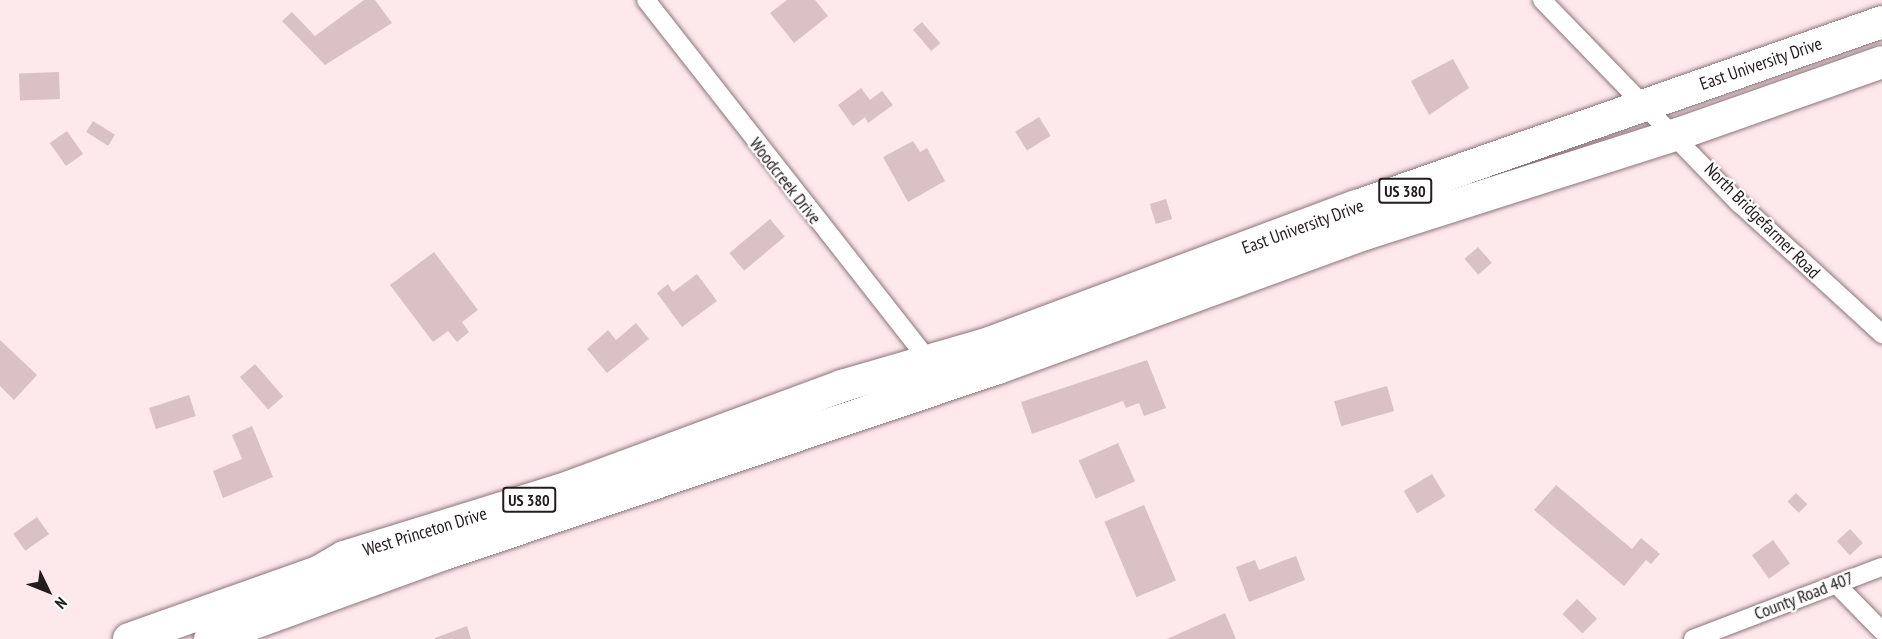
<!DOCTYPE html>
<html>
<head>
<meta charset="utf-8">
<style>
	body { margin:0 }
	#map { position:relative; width:1882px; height:639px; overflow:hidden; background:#fde8ec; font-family:"PT Sans Narrow",sans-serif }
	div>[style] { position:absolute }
	.building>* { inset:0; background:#dac1c6; transform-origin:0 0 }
	.roads { filter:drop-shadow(0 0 2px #8b7479) drop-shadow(0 0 2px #8b7479) }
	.street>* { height:18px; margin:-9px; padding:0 9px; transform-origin:9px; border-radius:9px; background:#fff }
	.highway>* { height:32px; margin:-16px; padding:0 16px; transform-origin:16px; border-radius:16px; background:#fff }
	span { translate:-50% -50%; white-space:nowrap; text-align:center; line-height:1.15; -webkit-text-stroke:4.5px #fff; paint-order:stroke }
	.shield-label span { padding:2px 4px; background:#fff; border:2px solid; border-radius:4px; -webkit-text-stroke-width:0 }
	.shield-label { font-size:16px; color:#241b1d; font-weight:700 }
	.street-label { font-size:18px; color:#241b1d }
	.north { position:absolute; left:18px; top:561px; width:60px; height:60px; -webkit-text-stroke:4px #fff; paint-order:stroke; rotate:133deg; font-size:16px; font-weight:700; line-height:24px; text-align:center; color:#241b1d }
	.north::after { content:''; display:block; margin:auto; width:21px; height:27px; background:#241b1d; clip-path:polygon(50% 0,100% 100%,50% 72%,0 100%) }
</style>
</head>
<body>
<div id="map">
	<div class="building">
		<div style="clip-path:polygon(364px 0,375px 0,392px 23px,325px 65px,282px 21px,292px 12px,315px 36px)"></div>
		<div style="clip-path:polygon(787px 0,815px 0,828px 16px,794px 43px,770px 13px)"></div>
		<div style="left:922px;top:22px;width:28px;height:12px;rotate:49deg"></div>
		<div style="clip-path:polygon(1453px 59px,1469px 88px,1429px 115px,1411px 81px)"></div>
		<div style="left:59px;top:72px;width:27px;height:40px;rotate:88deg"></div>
		<div style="clip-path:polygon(861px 88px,870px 100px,882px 91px,893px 105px,868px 123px,865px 117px,853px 126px,838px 105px)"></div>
		<div style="left:1039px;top:117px;width:22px;height:28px;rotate:58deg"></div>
		<div style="left:93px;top:121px;width:26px;height:13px;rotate:32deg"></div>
		<div style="left:67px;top:131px;width:28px;height:21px;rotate:55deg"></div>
		<div style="clip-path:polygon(913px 141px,920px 152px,927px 148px,945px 181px,908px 202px,883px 157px)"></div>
		<div style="left:1166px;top:199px;width:21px;height:17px;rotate:73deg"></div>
		<div style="left:770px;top:219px;width:23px;height:53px;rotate:50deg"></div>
		<div style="left:1478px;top:247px;width:21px;height:18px;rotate:49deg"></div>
		<div style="clip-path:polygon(434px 252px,478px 310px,462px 322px,469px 332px,457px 342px,448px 331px,433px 342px,390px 285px)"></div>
		<div style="clip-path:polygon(697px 274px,717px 301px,682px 327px,657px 293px,668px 284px,673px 292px)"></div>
		<div style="clip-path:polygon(636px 323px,649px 339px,607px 373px,587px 349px,608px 330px,616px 340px)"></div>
		<div style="clip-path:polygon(0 340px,37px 375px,14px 400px,0 386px)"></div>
		<div style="clip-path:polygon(1147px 360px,1166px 408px,1144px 416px,1139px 403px,1126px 408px,1123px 401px,1032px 434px,1021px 402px)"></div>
		<div style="left:255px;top:364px;width:43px;height:20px;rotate:49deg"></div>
		<div style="left:1387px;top:386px;width:26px;height:55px;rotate:74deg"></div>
		<div style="left:189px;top:395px;width:22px;height:42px;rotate:72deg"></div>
		<div style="clip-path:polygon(252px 426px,273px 477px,223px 498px,213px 471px,242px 459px,232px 435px)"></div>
		<div style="left:1118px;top:443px;width:42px;height:43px;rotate:66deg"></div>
		<div style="left:1432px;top:474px;width:26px;height:33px;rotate:59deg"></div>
		<div style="clip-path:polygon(1556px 485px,1632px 549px,1641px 538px,1660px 554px,1651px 564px,1646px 560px,1624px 586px,1534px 510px)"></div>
		<div style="left:1796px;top:493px;width:16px;height:12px;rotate:45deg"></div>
		<div style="left:1144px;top:505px;width:82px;height:43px;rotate:67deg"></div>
		<div style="left:37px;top:517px;width:21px;height:29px;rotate:55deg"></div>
		<div style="left:1850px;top:529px;width:19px;height:18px;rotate:47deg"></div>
		<div style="left:1773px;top:540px;width:29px;height:26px;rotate:54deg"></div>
		<div style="clip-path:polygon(1296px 556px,1305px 580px,1249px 602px,1236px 567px,1255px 560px,1259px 570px)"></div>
		<div style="left:1577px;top:599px;width:28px;height:21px;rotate:44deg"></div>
		<div style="clip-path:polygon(1225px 613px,1236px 639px,1167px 639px)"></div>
		<div style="clip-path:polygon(467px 626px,471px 639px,435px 639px,435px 638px)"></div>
	</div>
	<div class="roads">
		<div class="street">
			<div style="left:646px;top:0;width:457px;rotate:51.9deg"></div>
			<div style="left:1542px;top:0;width:284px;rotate:45.9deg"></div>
			<div style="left:1740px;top:204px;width:193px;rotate:42.5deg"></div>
			<div style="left:1836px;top:584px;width:66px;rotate:45.6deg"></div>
			<div style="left:1693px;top:639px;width:202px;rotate:-20.9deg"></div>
		</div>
		<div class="highway">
			<div style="left:129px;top:639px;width:201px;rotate:-19.5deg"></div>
			<div style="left:318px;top:572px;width:30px;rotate:-30deg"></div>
			<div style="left:344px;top:557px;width:227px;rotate:-17.2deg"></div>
			<div style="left:561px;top:490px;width:300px;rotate:-20.3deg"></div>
			<div style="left:842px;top:386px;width:151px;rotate:-16.2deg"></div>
			<div style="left:987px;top:344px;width:395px;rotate:-20.5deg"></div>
			<div style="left:1357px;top:206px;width:556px;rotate:-19.31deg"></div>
			<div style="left:210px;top:639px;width:249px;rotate:-20deg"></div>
			<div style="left:444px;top:554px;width:584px;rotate:-18.56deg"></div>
			<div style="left:998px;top:368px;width:391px;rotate:-20.1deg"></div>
			<div style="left:1365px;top:234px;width:329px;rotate:-17.7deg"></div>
			<div style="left:1678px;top:134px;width:216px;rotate:-19.4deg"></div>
		</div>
	</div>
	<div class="shield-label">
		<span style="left:1405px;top:191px">US 380</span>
		<span style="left:529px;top:500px">US 380</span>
	</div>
	<div class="street-label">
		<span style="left:1761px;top:64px;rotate:-19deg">East University Drive</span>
		<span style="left:785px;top:181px;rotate:52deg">Woodcreek Drive</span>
		<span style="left:1762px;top:221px;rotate:45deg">North Bridgefarmer Road</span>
		<span style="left:1303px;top:227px;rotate:-20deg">East University Drive</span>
		<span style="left:425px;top:532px;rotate:-17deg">West Princeton Drive</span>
		<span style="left:1804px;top:596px;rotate:-21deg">County Road 407</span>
	</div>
	<div class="north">N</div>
</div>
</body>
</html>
